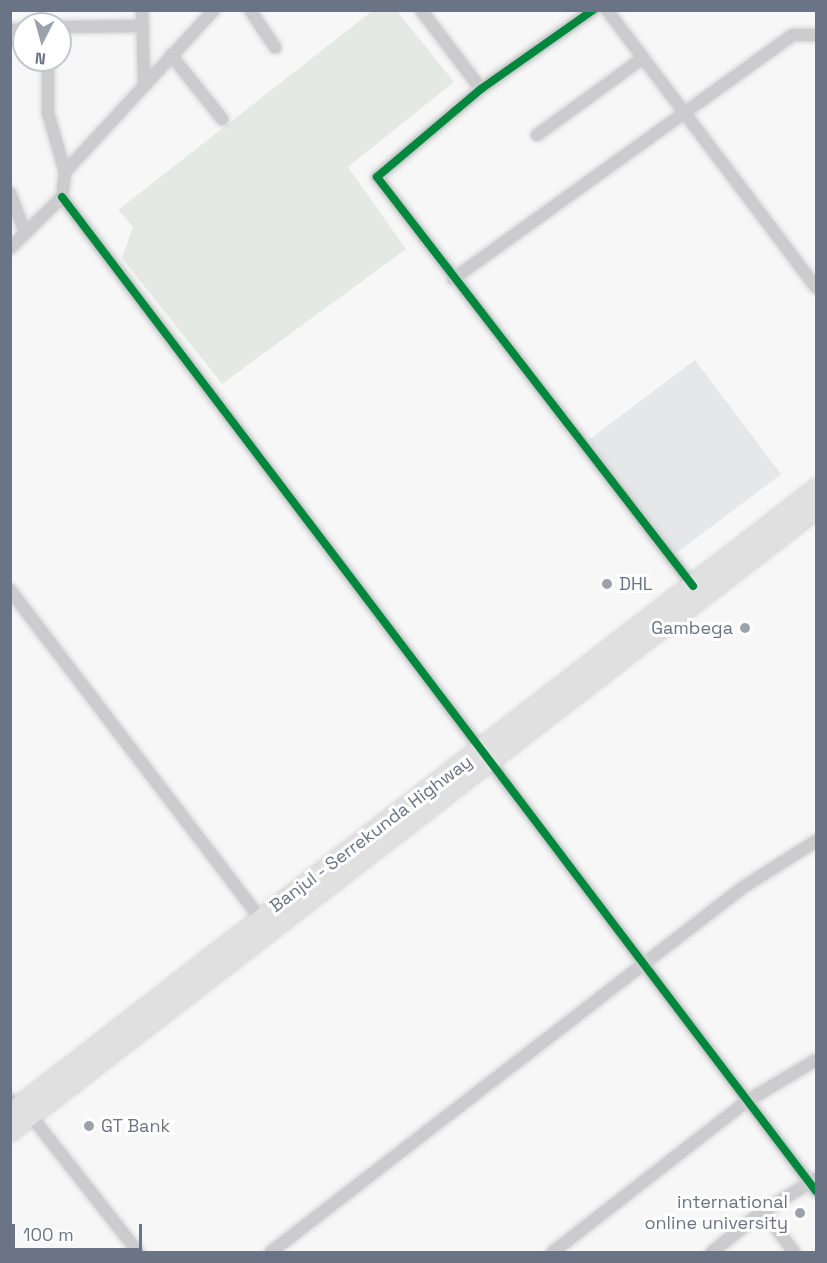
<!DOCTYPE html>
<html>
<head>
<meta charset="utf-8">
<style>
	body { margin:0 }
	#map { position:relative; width:827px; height:1263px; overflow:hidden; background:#f7f7f7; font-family:"Space Grotesk",sans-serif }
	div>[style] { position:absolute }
	.built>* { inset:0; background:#e6e7e8; transform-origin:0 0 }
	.green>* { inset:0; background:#e5e9e5 }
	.roads { filter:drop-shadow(0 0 2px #d3d4d4) drop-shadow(0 0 2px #d3d4d4) }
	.minor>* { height:12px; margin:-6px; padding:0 6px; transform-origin:6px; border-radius:6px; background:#ccccce }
	.highway>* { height:18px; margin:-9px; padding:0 9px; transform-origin:9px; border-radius:9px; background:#e0e0e1 }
	.cycleway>* { height:8px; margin:-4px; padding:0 4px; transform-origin:4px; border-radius:4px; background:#00873e }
	.dots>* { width:16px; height:16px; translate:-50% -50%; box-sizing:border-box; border:3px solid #fff; border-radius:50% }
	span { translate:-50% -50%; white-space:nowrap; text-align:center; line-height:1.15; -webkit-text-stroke:6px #fff; paint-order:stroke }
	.poi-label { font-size:18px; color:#6b7484 }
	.left { translate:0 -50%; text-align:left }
	.right { translate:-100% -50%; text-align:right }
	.street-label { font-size:18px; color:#6b7484 }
	.frame { position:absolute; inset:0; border:12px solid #6b7484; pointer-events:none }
	.north { position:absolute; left:12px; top:12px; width:60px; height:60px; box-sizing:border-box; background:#fff; border:2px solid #c4c7ce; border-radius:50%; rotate:186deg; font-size:16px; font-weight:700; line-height:24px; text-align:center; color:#6b7484 }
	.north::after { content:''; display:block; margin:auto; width:21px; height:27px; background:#9ca2ac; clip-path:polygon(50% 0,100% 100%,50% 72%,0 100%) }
	.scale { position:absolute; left:12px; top:1224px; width:130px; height:27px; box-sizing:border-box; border:3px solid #6b7484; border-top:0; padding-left:8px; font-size:18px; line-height:21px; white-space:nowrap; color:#6b7484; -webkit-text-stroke:4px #fff; paint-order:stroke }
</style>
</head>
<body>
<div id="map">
	<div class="built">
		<div style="left:695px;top:360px;width:143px;height:136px;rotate:53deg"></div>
	</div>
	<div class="green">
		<div style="clip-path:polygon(372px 11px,397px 11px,454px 82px,348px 167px,406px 249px,222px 384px,122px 258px,133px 227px,118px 210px)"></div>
	</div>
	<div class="roads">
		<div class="minor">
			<div style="left:142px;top:10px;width:73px;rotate:88.4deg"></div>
			<div style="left:250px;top:10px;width:45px;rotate:56deg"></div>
			<div style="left:421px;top:10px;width:99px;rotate:52.8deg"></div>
			<div style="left:593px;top:10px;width:137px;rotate:144.8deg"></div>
			<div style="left:481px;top:89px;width:136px;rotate:139.8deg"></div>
			<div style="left:377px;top:177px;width:517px;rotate:52.31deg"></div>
			<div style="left:607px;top:10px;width:347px;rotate:53deg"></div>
			<div style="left:60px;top:27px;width:83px;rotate:-0.7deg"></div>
			<div style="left:10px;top:30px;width:14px;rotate:-4deg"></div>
			<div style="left:171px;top:55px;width:82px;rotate:51.4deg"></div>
			<div style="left:537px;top:135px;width:131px;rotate:-36deg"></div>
			<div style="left:65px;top:172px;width:220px;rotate:-47.4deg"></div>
			<div style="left:10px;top:193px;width:43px;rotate:69.4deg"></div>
			<div style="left:62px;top:197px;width:1248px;rotate:52.82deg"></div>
			<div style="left:10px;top:248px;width:73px;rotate:-44.4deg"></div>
			<div style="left:62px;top:197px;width:25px;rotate:-83deg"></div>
			<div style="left:65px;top:172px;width:61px;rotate:-106.1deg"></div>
			<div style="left:48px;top:113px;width:53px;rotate:-90deg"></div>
			<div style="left:453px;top:279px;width:418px;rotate:-35.7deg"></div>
			<div style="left:793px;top:35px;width:23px"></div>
			<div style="left:10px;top:590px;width:412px;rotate:52.7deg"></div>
			<div style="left:10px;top:1100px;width:26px;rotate:37deg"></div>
			<div style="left:31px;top:1116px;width:173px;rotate:51.8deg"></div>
			<div style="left:763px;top:1211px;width:51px;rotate:52.9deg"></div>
			<div style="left:271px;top:1252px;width:595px;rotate:-37.7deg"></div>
			<div style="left:742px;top:888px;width:88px;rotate:-32.4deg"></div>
			<div style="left:553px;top:1252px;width:246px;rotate:-37.9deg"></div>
			<div style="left:747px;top:1101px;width:80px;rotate:-30.7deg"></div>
			<div style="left:712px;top:1252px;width:65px;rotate:-38.8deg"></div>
			<div style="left:763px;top:1211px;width:62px;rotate:-31.1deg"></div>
		</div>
		<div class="highway">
			<div style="left:10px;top:1113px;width:1019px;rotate:-37.75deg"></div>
			<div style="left:10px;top:1132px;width:1019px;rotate:-37.7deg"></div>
		</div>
	</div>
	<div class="cycleway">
		<div style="left:593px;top:10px;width:137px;rotate:144.8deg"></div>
		<div style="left:481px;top:89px;width:136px;rotate:139.8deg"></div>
		<div style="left:377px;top:177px;width:517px;rotate:52.31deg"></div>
		<div style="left:62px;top:197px;width:1248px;rotate:52.82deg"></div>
	</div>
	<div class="dots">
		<div style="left:607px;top:584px;background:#9ca2ac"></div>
		<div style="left:745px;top:628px;background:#9ca2ac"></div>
		<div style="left:89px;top:1126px;background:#9ca2ac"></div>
		<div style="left:800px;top:1213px;background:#9ca2ac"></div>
	</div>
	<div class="poi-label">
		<span class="left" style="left:619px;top:584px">DHL</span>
		<span class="right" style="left:733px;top:628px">Gambega</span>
		<span class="left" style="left:101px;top:1126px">GT Bank</span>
		<span class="right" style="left:788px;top:1213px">international<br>online university</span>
	</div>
	<div class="street-label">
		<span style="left:371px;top:834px;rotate:-37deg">Banjul - Serrekunda Highway</span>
	</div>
	<div class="frame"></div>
	<div class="north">N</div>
	<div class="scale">100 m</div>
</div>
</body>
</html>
